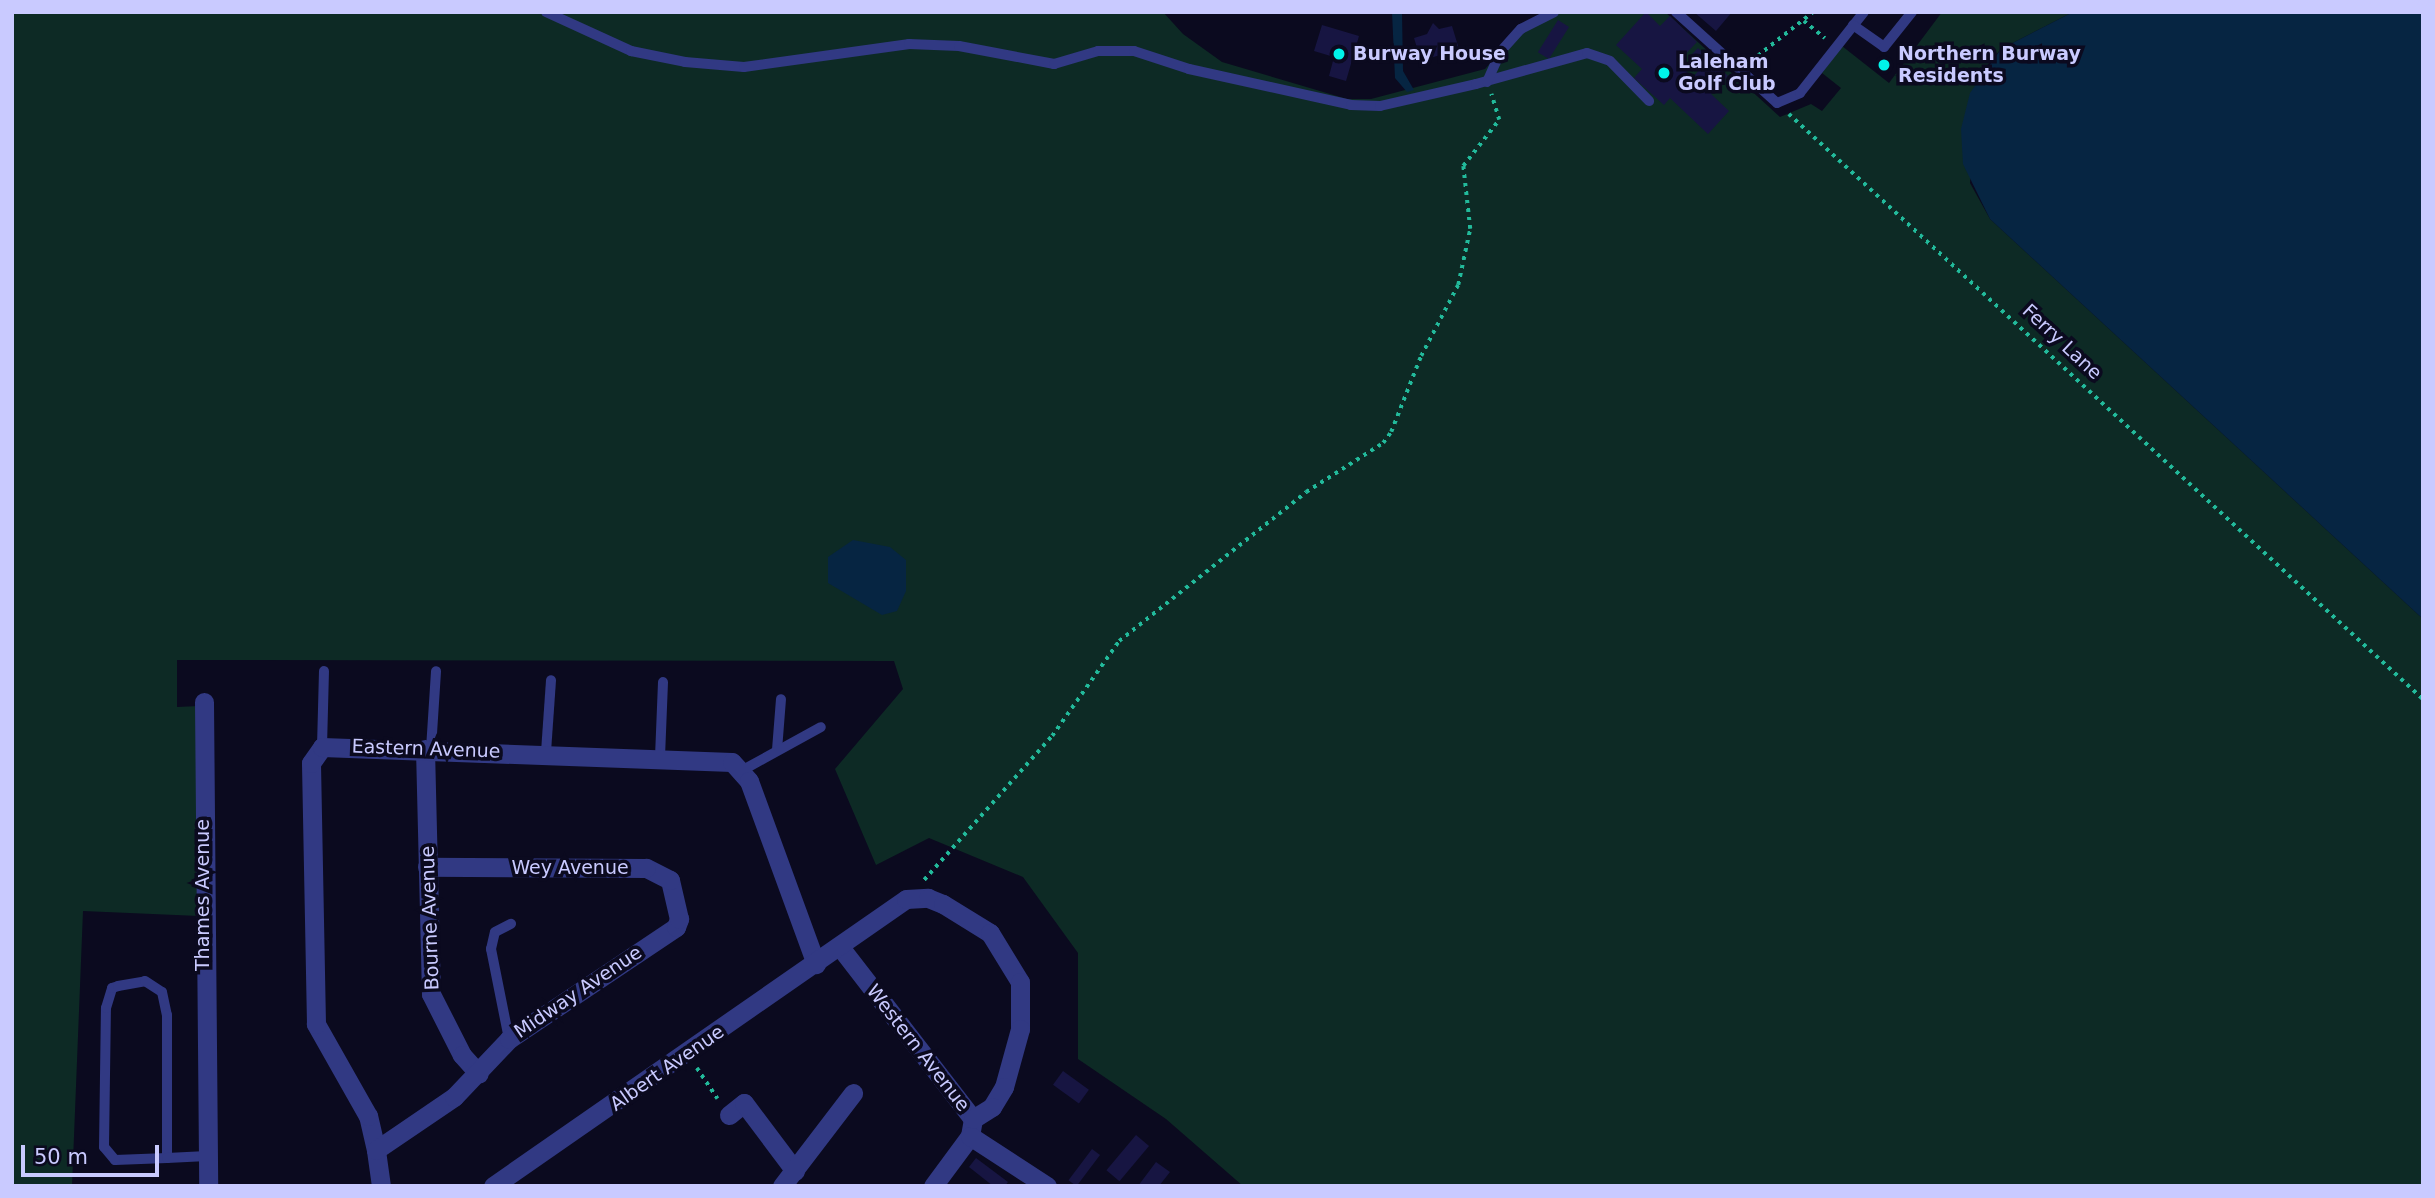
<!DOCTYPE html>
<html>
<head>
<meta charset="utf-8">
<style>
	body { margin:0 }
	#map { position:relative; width:2435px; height:1198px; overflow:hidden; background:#0b0a1f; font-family:"DejaVu Sans",sans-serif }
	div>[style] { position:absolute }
	.green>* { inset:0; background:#0d2a25 }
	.water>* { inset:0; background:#062542 }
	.building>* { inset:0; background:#171542; transform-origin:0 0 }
	.path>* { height:3.5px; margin-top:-1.75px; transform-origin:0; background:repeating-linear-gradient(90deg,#22ba9b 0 3.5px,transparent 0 8.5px) }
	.service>* { height:10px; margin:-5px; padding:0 5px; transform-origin:5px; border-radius:5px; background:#313983 }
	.minor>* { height:19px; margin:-9.5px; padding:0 9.5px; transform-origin:9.5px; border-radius:9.5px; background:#313983 }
	.dots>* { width:19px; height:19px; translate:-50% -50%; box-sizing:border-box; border:4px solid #0b0a1f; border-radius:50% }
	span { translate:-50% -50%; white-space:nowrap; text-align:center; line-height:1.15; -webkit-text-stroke:7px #0b0a1f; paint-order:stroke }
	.poi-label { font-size:19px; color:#c9caff; font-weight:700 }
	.left { translate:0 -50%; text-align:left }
	.street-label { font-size:19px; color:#c9caff }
	.frame { position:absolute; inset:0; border:14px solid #c9caff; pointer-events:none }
	.scale { position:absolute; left:21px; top:1145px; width:138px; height:32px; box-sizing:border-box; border:4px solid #c9caff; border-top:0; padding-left:9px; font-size:21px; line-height:24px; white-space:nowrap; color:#c9caff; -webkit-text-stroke:5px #0b0a1f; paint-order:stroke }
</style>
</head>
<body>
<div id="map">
	<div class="green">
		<div style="clip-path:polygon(12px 12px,1163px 12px,1183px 34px,1222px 62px,1347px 99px,1371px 99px,1485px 69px,1521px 29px,1554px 12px,1665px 12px,1780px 117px,1811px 104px,1822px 111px,1841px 88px,1822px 73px,1842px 46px,1889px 83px,1942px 12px,2073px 12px,2001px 49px,1980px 74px,1970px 183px,1990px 219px,2423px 619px,2423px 1186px,1243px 1186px,1166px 1119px,1078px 1059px,1078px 953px,1023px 877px,929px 838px,876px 865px,835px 769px,903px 689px,894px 661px,177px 660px,177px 707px,199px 706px,199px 916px,83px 911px,72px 1186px,12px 1186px)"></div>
	</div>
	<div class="water">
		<div style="clip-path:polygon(1392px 12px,1402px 12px,1403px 71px,1414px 90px,1407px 92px,1395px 78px)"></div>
		<div style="clip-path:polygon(2073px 12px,2423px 12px,2423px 619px,1990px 219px,1963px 164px,1961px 129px,1970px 93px,2001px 49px)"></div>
		<div style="clip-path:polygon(853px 540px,890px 547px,906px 560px,906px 591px,897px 611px,882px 615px,828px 583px,828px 557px)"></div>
	</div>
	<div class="building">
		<div style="clip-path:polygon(1646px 12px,1660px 26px,1670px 16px,1697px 42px,1677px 63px,1693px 77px,1700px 69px,1688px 58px,1698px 48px,1728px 76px,1711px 94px,1729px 111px,1708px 134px,1670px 98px,1664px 105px,1634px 78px,1642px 69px,1616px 45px)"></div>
		<div style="clip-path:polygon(1694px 12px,1732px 12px,1716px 31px)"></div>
		<div style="left:1558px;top:20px;width:13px;height:38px;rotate:32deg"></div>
		<div style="clip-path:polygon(1433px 23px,1439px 29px,1452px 26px,1459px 49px,1421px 61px,1414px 38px,1427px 34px)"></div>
		<div style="clip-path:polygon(1322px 25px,1359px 36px,1346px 81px,1329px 76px,1334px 57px,1314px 51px)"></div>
		<div style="left:1063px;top:1071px;width:32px;height:17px;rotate:36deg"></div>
		<div style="left:1136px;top:1135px;width:17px;height:46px;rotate:40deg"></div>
		<div style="left:1092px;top:1149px;width:10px;height:39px;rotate:37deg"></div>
		<div style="clip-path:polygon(976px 1158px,1008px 1182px,1005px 1186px,993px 1186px,969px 1167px)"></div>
		<div style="clip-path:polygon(1156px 1162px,1170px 1172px,1159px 1186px,1138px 1186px)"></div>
	</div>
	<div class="path">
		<div style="left:1804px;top:21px;width:27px;rotate:39deg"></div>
		<div style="left:1751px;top:61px;width:79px;rotate:-38.3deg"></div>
		<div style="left:1789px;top:114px;width:863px;rotate:42.7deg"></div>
		<div style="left:924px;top:880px;width:193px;rotate:-48.4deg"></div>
		<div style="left:1052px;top:736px;width:116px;rotate:-54.8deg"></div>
		<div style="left:1119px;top:641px;width:239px;rotate:-38.5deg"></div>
		<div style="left:1306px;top:492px;width:91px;rotate:-32.5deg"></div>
		<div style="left:1383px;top:443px;width:14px;rotate:-54deg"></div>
		<div style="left:1391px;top:432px;width:82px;rotate:-68.5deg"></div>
		<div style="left:1421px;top:356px;width:80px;rotate:-62.5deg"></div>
		<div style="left:1458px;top:285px;width:57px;rotate:-77.9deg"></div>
		<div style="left:1470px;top:229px;width:63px;rotate:-96.3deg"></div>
		<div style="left:1463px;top:166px;width:58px;rotate:-52deg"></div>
		<div style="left:1499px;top:120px;width:27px;rotate:-107deg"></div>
		<div style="left:697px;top:1068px;width:37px;rotate:56deg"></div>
	</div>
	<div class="service">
		<div style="left:546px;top:12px;width:94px;rotate:24.6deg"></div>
		<div style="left:631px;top:51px;width:55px;rotate:11.5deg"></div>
		<div style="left:685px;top:62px;width:59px;rotate:4.8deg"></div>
		<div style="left:744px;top:67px;width:167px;rotate:-7.9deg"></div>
		<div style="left:909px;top:44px;width:50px;rotate:2.3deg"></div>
		<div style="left:959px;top:46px;width:97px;rotate:10.7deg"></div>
		<div style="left:1054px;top:64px;width:46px;rotate:-16.5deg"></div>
		<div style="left:1098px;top:51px;width:36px"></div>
		<div style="left:1134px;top:51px;width:58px;rotate:18.1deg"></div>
		<div style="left:1189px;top:69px;width:166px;rotate:12.5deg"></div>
		<div style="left:1351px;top:105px;width:29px;rotate:2deg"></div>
		<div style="left:1380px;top:106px;width:98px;rotate:-12.9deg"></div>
		<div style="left:1476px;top:84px;width:115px;rotate:-15.6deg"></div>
		<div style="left:1587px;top:53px;width:24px;rotate:19deg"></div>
		<div style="left:1610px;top:61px;width:56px;rotate:45.7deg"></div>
		<div style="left:1676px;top:12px;width:136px;rotate:42deg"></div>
		<div style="left:1777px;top:103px;width:25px;rotate:-23deg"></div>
		<div style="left:1800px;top:93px;width:103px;rotate:-51.7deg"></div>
		<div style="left:1853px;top:25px;width:38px;rotate:35deg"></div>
		<div style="left:1884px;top:47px;width:45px;rotate:-51.3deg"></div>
		<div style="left:1487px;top:82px;width:34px;rotate:-66deg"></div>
		<div style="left:1501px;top:51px;width:30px;rotate:-48deg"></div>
		<div style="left:1521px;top:29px;width:37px;rotate:-27deg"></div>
		<div style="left:322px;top:747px;width:76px;rotate:-88.5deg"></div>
		<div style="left:431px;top:749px;width:78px;rotate:-86.3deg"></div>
		<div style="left:777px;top:750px;width:51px;rotate:-85.5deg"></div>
		<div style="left:546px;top:752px;width:72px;rotate:-86deg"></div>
		<div style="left:660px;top:757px;width:75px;rotate:-87.7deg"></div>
		<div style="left:741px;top:771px;width:91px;rotate:-28.8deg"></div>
		<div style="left:509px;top:1039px;width:92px;rotate:-101.3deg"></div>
		<div style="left:491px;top:949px;width:17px;rotate:-77deg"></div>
		<div style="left:495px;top:932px;width:18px;rotate:-27deg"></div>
		<div style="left:167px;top:1158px;width:52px;rotate:177.8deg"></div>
		<div style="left:115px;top:1160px;width:17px;rotate:-130deg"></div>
		<div style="left:104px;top:1147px;width:139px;rotate:-89.2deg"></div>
		<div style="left:106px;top:1008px;width:21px;rotate:-73deg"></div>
		<div style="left:112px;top:988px;width:6px;rotate:-18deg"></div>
		<div style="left:118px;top:986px;width:27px;rotate:-10deg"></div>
		<div style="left:145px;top:981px;width:20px;rotate:33deg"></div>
		<div style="left:162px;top:992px;width:24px;rotate:78deg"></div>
		<div style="left:167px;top:1015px;width:143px;rotate:90deg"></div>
		<div style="left:167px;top:1158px;width:40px;rotate:-2.9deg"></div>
	</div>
	<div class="minor">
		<div style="left:204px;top:702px;width:484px;rotate:89.5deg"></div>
		<div style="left:425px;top:749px;width:245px;rotate:88.6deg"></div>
		<div style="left:431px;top:994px;width:68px;rotate:63.1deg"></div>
		<div style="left:462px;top:1055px;width:25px;rotate:48deg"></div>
		<div style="left:840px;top:947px;width:217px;rotate:52.3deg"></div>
		<div style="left:973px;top:1119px;width:17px;rotate:100deg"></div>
		<div style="left:970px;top:1136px;width:62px;rotate:126.5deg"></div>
		<div style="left:729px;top:1115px;width:19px;rotate:-39deg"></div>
		<div style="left:744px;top:1103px;width:85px;rotate:53.1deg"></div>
		<div style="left:970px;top:1136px;width:92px;rotate:33deg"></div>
		<div style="left:376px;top:1150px;width:35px;rotate:-103deg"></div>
		<div style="left:368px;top:1116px;width:106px;rotate:-119.5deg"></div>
		<div style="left:316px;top:1024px;width:261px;rotate:-91.1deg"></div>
		<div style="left:311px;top:763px;width:19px;rotate:-55deg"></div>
		<div style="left:322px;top:747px;width:410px;rotate:2.1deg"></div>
		<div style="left:732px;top:762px;width:25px;rotate:48deg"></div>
		<div style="left:749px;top:781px;width:195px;rotate:69.9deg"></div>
		<div style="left:381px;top:1186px;width:36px;rotate:-98deg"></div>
		<div style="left:376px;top:1150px;width:94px;rotate:-34.2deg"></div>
		<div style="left:454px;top:1097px;width:80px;rotate:-46.5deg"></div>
		<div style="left:509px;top:1039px;width:201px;rotate:-33.8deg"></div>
		<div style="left:676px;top:927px;width:9px;rotate:-69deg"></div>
		<div style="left:679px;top:919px;width:40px;rotate:-103deg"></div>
		<div style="left:670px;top:880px;width:27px;rotate:-153deg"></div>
		<div style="left:646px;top:868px;width:219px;rotate:-179.7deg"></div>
		<div style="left:493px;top:1186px;width:503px;rotate:-34.8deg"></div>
		<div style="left:906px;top:899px;width:22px;rotate:-3deg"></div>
		<div style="left:928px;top:898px;width:16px;rotate:22deg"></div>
		<div style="left:943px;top:904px;width:55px;rotate:31.7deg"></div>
		<div style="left:990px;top:933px;width:57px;rotate:58.5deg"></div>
		<div style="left:1020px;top:982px;width:47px;rotate:90deg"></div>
		<div style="left:1020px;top:1029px;width:60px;rotate:105.4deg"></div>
		<div style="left:1004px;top:1087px;width:23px;rotate:121deg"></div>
		<div style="left:992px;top:1107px;width:22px;rotate:148deg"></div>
		<div style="left:782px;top:1186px;width:117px;rotate:-52.6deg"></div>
	</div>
	<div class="dots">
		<div style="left:1339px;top:54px;background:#00f4ea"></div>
		<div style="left:1884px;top:65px;background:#00f4ea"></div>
		<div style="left:1664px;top:73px;background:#00f4ea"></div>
	</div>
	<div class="poi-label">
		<span class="left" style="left:1353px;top:54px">Burway House</span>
		<span class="left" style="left:1898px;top:65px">Northern Burway<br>Residents</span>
		<span class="left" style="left:1678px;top:73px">Laleham<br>Golf Club</span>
	</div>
	<div class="street-label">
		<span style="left:2062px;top:342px;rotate:43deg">Ferry Lane</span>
		<span style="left:426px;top:749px;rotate:2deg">Eastern Avenue</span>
		<span style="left:570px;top:868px">Wey Avenue</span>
		<span style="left:203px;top:895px;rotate:-90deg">Thames Avenue</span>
		<span style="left:430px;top:918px;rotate:-92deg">Bourne Avenue</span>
		<span style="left:578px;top:992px;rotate:-34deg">Midway Avenue</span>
		<span style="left:918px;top:1048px;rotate:52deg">Western Avenue</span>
		<span style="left:667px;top:1068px;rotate:-35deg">Albert Avenue</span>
	</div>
	<div class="frame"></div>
	<div class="scale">50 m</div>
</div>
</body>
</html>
